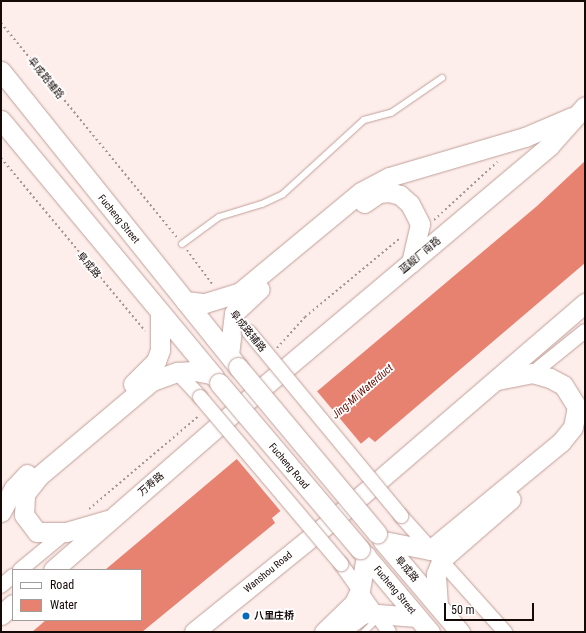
<!DOCTYPE html>
<html>
<head>
<meta charset="utf-8">
<style>
	body { margin:0 }
	#map { position:relative; width:586px; height:633px; overflow:hidden; background:#fdeeeb; font-family:"Roboto Condensed","Noto Sans SC",sans-serif }
	div>[style] { position:absolute }
	.water>* { inset:0; background:#e78271 }
	.pier>* { inset:0; background:#fdeeeb; transform-origin:0 0 }
	.path>* { height:2px; margin-top:-1px; transform-origin:0; background:repeating-linear-gradient(90deg,#a49694 0 2px,transparent 0 5px) }
	.roads { filter:drop-shadow(0 0 1px #c19f99) drop-shadow(0 0 1px #c19f99) }
	.service>* { height:6px; margin:-3px; padding:0 3px; transform-origin:3px; border-radius:3px; background:#fff }
	.tertiary>* { height:14px; margin:-7px; padding:0 7px; transform-origin:7px; border-radius:7px; background:#fff }
	.trunk>* { height:19px; margin:-9.5px; padding:0 9.5px; transform-origin:9.5px; border-radius:9.5px; background:#fff }
	.bridges { filter:drop-shadow(0 0 1px #c19f99) drop-shadow(0 0 1px #c19f99) }
	.tertiary-bridge>* { height:14px; margin:-7px; padding:0 7px; transform-origin:7px; border-radius:7px; background:#fff }
	.trunk-bridge>* { height:19px; margin:-9.5px; padding:0 9.5px; transform-origin:9.5px; border-radius:9.5px; background:#fff }
	.dots>* { width:11px; height:11px; translate:-50% -50%; box-sizing:border-box; border:2px solid #fff; border-radius:50% }
	span { translate:-50% -50%; white-space:nowrap; text-align:center; line-height:1.15; -webkit-text-stroke:3.5px #fff; paint-order:stroke }
	.street-label { font-size:10px; color:#160a08 }
	.poi-label { font-size:10px; color:#160a08; font-weight:700 }
	.left { translate:0 -50%; text-align:left }
	.water-label { font-size:11px; color:#670b03; font-style:italic }
	.frame { position:absolute; inset:0; border:2px solid #160a08; pointer-events:none }
	.legend { position:absolute; left:12px; top:569px; width:130px; height:52px; box-sizing:border-box; background:#fff; border:1px solid #a29d9c; margin:0; padding:5px 7px; list-style:none; font-size:12px; color:#160a08 }
	.legend li { display:flex; align-items:center; gap:8px; height:20px }
	.legend b { width:20px; border:1px solid #a29d9c }
	.scale { position:absolute; left:444px; top:603px; width:90px; height:18px; box-sizing:border-box; border:2px solid #160a08; border-top:0; padding-left:5px; font-size:12px; line-height:14px; white-space:nowrap; color:#160a08; -webkit-text-stroke:3px #fff; paint-order:stroke }
</style>
</head>
<body>
<div id="map">
	<div class="water">
		<div style="clip-path:polygon(585px 161px,585px 263px,375px 442px,369px 437px,272px 518px,275px 523px,142px 632px,32px 632px,46px 620px,141px 620px,141px 570px,105px 570px,537px 206px)"></div>
	</div>
	<div class="pier">
		<div style="left:316px;top:390px;width:72px;height:105px;rotate:50deg"></div>
	</div>
	<div class="path">
		<div style="left:1px;top:23px;width:277px;rotate:50.6deg"></div>
		<div style="left:1px;top:158px;width:225px;rotate:50.2deg"></div>
		<div style="left:434px;top:220px;width:86px;rotate:-42.6deg"></div>
		<div style="left:187px;top:250px;width:44px;rotate:53.4deg"></div>
		<div style="left:277px;top:348px;width:42px;rotate:-47.9deg"></div>
		<div style="left:305px;top:317px;width:124px;rotate:-39.7deg"></div>
		<div style="left:89px;top:509px;width:145px;rotate:-40.3deg"></div>
	</div>
	<div class="roads">
		<div class="service">
			<div style="left:182px;top:244px;width:46px;rotate:-36.1deg"></div>
			<div style="left:219px;top:217px;width:45px;rotate:-16.8deg"></div>
			<div style="left:262px;top:204px;width:23px;rotate:-25deg"></div>
			<div style="left:283px;top:194px;width:110px;rotate:-42.4deg"></div>
			<div style="left:364px;top:120px;width:28px;rotate:-15deg"></div>
			<div style="left:391px;top:113px;width:62px;rotate:-34.5deg"></div>
			<div style="left:364px;top:632px;width:13px;rotate:-45deg"></div>
			<div style="left:373px;top:623px;width:7px;rotate:-82deg"></div>
		</div>
		<div class="tertiary">
			<div style="left:177px;top:372px;width:34px;rotate:47deg"></div>
			<div style="left:533px;top:373px;width:67px;rotate:-38.9deg"></div>
			<div style="left:401px;top:516px;width:156px;rotate:48.1deg"></div>
			<div style="left:341px;top:564px;width:83px;rotate:54.8deg"></div>
			<div style="left:20px;top:570px;width:60px;rotate:-39.6deg"></div>
			<div style="left:1px;top:586px;width:16px;rotate:-40deg"></div>
		</div>
		<div class="trunk">
			<div style="left:1px;top:71px;width:379px;rotate:51.3deg"></div>
			<div style="left:1px;top:120px;width:334px;rotate:50.3deg"></div>
			<div style="left:364px;top:203px;width:18px;rotate:-34deg"></div>
			<div style="left:379px;top:193px;width:10px;rotate:-6deg"></div>
			<div style="left:389px;top:192px;width:11px;rotate:15deg"></div>
			<div style="left:400px;top:195px;width:13px;rotate:42deg"></div>
			<div style="left:410px;top:204px;width:22px;rotate:63deg"></div>
			<div style="left:420px;top:224px;width:40px;rotate:103deg"></div>
			<div style="left:185px;top:301px;width:20px;rotate:6deg"></div>
			<div style="left:205px;top:303px;width:37px;rotate:-17deg"></div>
			<div style="left:240px;top:292px;width:157px;rotate:-39.6deg"></div>
			<div style="left:361px;top:192px;width:32px;rotate:-28deg"></div>
			<div style="left:389px;top:177px;width:142px;rotate:-16.4deg"></div>
			<div style="left:525px;top:137px;width:51px;rotate:-23.1deg"></div>
			<div style="left:229px;top:355px;width:42px;rotate:-83.2deg"></div>
			<div style="left:234px;top:313px;width:35px;rotate:-43deg"></div>
			<div style="left:133px;top:384px;width:33px;rotate:-45deg"></div>
			<div style="left:156px;top:361px;width:12px;rotate:-70deg"></div>
			<div style="left:160px;top:350px;width:38px;rotate:-90deg"></div>
			<div style="left:1px;top:512px;width:27px;rotate:-62deg"></div>
			<div style="left:14px;top:488px;width:19px;rotate:-47deg"></div>
			<div style="left:107px;top:520px;width:43px;rotate:163.7deg"></div>
			<div style="left:66px;top:532px;width:29px;rotate:180deg"></div>
			<div style="left:37px;top:532px;width:21px;rotate:-127deg"></div>
			<div style="left:24px;top:515px;width:21px;rotate:-87deg"></div>
			<div style="left:25px;top:494px;width:23px;rotate:-52deg"></div>
			<div style="left:39px;top:476px;width:148px;rotate:-40.1deg"></div>
			<div style="left:152px;top:381px;width:27px;rotate:-20deg"></div>
			<div style="left:177px;top:372px;width:17px;rotate:-3deg"></div>
			<div style="left:194px;top:371px;width:17px;rotate:10deg"></div>
			<div style="left:382px;top:540px;width:121px;rotate:49.7deg"></div>
			<div style="left:384px;top:541px;width:47px;rotate:11.1deg"></div>
			<div style="left:430px;top:550px;width:170px;rotate:-39.5deg"></div>
			<div style="left:561px;top:442px;width:19px;rotate:-51deg"></div>
			<div style="left:573px;top:427px;width:20px;rotate:-79deg"></div>
			<div style="left:577px;top:407px;width:26px;rotate:-122deg"></div>
			<div style="left:563px;top:385px;width:15px;rotate:-152deg"></div>
			<div style="left:550px;top:378px;width:18px;rotate:-164deg"></div>
			<div style="left:533px;top:373px;width:36px;rotate:169deg"></div>
			<div style="left:360px;top:549px;width:109px;rotate:49.9deg"></div>
			<div style="left:53px;top:570px;width:262px;rotate:-41.1deg"></div>
			<div style="left:250px;top:398px;width:392px;rotate:-40.1deg"></div>
			<div style="left:550px;top:145px;width:52px;rotate:-48.1deg"></div>
			<div style="left:438px;top:605px;width:31px;rotate:-94deg"></div>
			<div style="left:436px;top:574px;width:16px;rotate:-68deg"></div>
			<div style="left:442px;top:559px;width:91px;rotate:-41deg"></div>
			<div style="left:1px;top:615px;width:16px;rotate:-43deg"></div>
			<div style="left:342px;top:629px;width:27px;rotate:-36deg"></div>
			<div style="left:364px;top:613px;width:53px;rotate:4.3deg"></div>
			<div style="left:194px;top:632px;width:191px;rotate:-39deg"></div>
			<div style="left:342px;top:512px;width:321px;rotate:-40.7deg"></div>
			<div style="left:324px;top:632px;width:42px;rotate:-44deg"></div>
			<div style="left:354px;top:603px;width:14px;rotate:-65deg"></div>
			<div style="left:360px;top:590px;width:35px;rotate:-80deg"></div>
		</div>
	</div>
	<div class="bridges">
		<div class="tertiary-bridge">
			<div style="left:249px;top:332px;width:239px;rotate:50.4deg"></div>
			<div style="left:200px;top:397px;width:219px;rotate:49.8deg"></div>
		</div>
		<div class="trunk-bridge">
			<div style="left:238px;top:367px;width:217px;rotate:50.1deg"></div>
			<div style="left:219px;top:383px;width:218px;rotate:49.7deg"></div>
		</div>
	</div>
	<div class="dots">
		<div style="left:246px;top:616px;background:#096bb8"></div>
	</div>
	<div class="street-label">
		<span style="left:46px;top:78px;rotate:51deg">阜成路辅路</span>
		<span style="left:119px;top:219px;rotate:51deg">Fucheng Street</span>
		<span style="left:420px;top:255px;rotate:-40deg">蓝靛厂南路</span>
		<span style="left:89px;top:265px;rotate:50deg">阜成路</span>
		<span style="left:248px;top:331px;rotate:51deg">阜成路辅路</span>
		<span style="left:289px;top:466px;rotate:50deg">Fucheng Road</span>
		<span style="left:151px;top:484px;rotate:-41deg">万寿路</span>
		<span style="left:407px;top:569px;rotate:50deg">阜成路</span>
		<span style="left:268px;top:572px;rotate:-39deg">Wanshou Road</span>
		<span style="left:395px;top:590px;rotate:50deg">Fucheng Street</span>
	</div>
	<div class="poi-label">
		<span class="left" style="left:254px;top:616px">八里庄桥</span>
	</div>
	<div class="water-label">
		<span style="left:363px;top:392px;rotate:-41deg">Jing-Mi Waterduct</span>
	</div>
	<div class="frame"></div>
	<ul class="legend">
	<li><b style="height:5px;background:#fff"></b>Road</li>
	<li><b style="height:11px;background:#e78271"></b>Water</li>
	</ul>
	<div class="scale">50 m</div>
</div>
</body>
</html>
